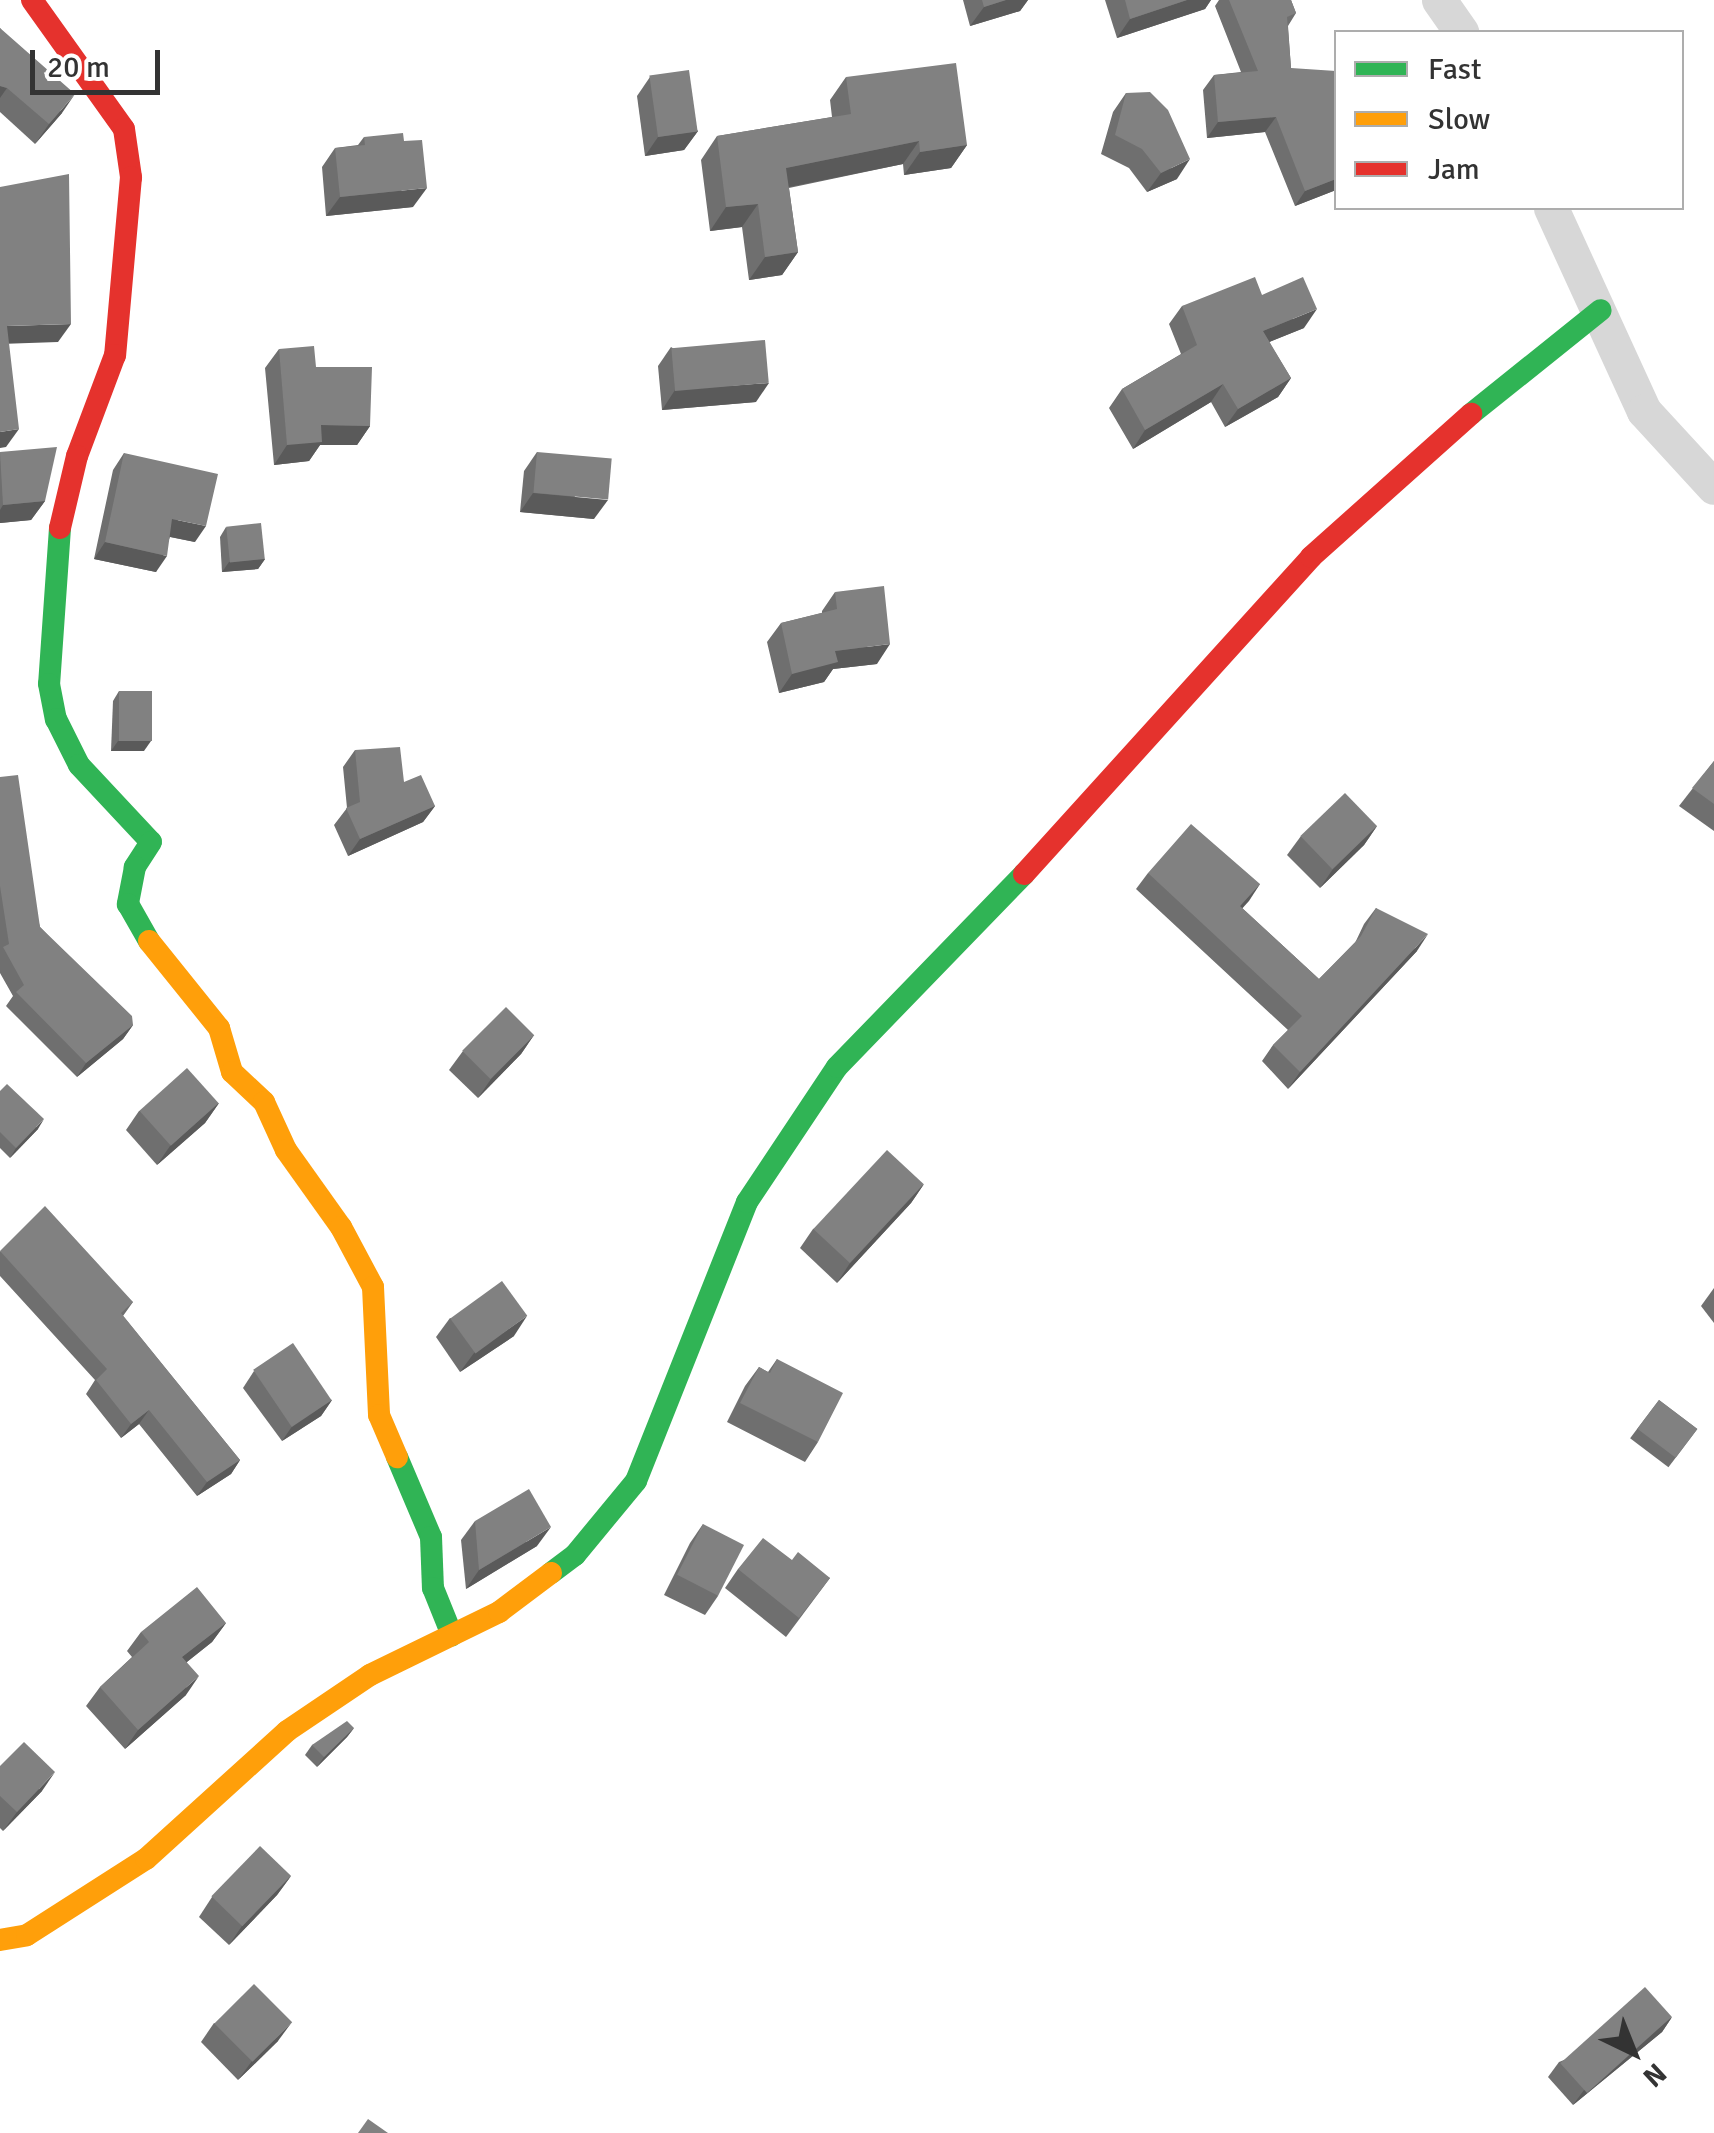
<!DOCTYPE html>
<html>
<head>
<meta charset="utf-8">
<style>
	body { margin:0 }
	#map { position:relative; width:1714px; height:2133px; overflow:hidden; background:#fff; font-family:Signika,sans-serif }
	div>[style] { position:absolute }
	.street>* { height:35px; margin:-17.5px; padding:0 17.5px; transform-origin:17.5px; border-radius:17.5px; background:#d7d7d7 }
	.fast>* { height:22px; margin:-11px; padding:0 11px; transform-origin:11px; border-radius:11px; background:#30b455 }
	.slow>* { height:22px; margin:-11px; padding:0 11px; transform-origin:11px; border-radius:11px; background:#ff9f0a }
	.jam>* { height:22px; margin:-11px; padding:0 11px; transform-origin:11px; border-radius:11px; background:#e5322d }
	.wall>* { inset:0; background:#6f6f6f; transform-origin:0 0 }
	.shaded-wall>* { inset:0; background:#5a5a5a }
	.building>* { inset:0; background:#818181; transform-origin:0 0 }
	span { translate:-50% -50%; white-space:nowrap; text-align:center; line-height:1.15; -webkit-text-stroke:10px #fff; paint-order:stroke }
	.legend { position:absolute; left:1334px; top:30px; width:350px; height:180px; box-sizing:border-box; background:#fff; border:2px solid #adadad; margin:0; padding:12px 18px; list-style:none; font-size:30px; color:#333 }
	.legend li { display:flex; align-items:center; gap:20px; height:50px }
	.legend b { width:50px; border:2px solid #adadad }
	.north { position:absolute; left:1584px; top:2003px; width:100px; height:100px; -webkit-text-stroke:8px #fff; paint-order:stroke; rotate:137deg; font-size:28px; font-weight:700; line-height:40px; text-align:center; color:#333 }
	.north::after { content:''; display:block; margin:auto; width:35px; height:45px; background:#333; clip-path:polygon(50% 0,100% 100%,50% 72%,0 100%) }
	.scale { position:absolute; left:30px; top:50px; width:130px; height:45px; box-sizing:border-box; border:5px solid #333; border-top:0; padding-left:12px; font-size:30px; line-height:35px; white-space:nowrap; color:#333; -webkit-text-stroke:8px #fff; paint-order:stroke }
</style>
</head>
<body>
<div id="map">
	<div class="street">
		<div style="left:1439px;top:0;width:39px;rotate:55deg"></div>
		<div style="left:1551px;top:208px;width:223px;rotate:65.4deg"></div>
		<div style="left:1644px;top:411px;width:103px;rotate:47.4deg"></div>
	</div>
	<div class="fast">
		<div style="left:1471px;top:414px;width:166px;rotate:-38.7deg"></div>
		<div style="left:60px;top:528px;width:156px;rotate:94deg"></div>
		<div style="left:49px;top:684px;width:36px;rotate:79deg"></div>
		<div style="left:56px;top:719px;width:51px;rotate:63.4deg"></div>
		<div style="left:79px;top:765px;width:105px;rotate:46.9deg"></div>
		<div style="left:151px;top:842px;width:30px;rotate:123deg"></div>
		<div style="left:135px;top:867px;width:38px;rotate:101deg"></div>
		<div style="left:128px;top:904px;width:43px;rotate:60.4deg"></div>
		<div style="left:397px;top:1457px;width:87px;rotate:67deg"></div>
		<div style="left:431px;top:1537px;width:51px;rotate:87.8deg"></div>
		<div style="left:433px;top:1588px;width:51px;rotate:68deg"></div>
		<div style="left:551px;top:1573px;width:30px;rotate:-37deg"></div>
		<div style="left:575px;top:1555px;width:96px;rotate:-50.5deg"></div>
		<div style="left:636px;top:1481px;width:300px;rotate:-68.3deg"></div>
		<div style="left:747px;top:1202px;width:162px;rotate:-56.3deg"></div>
		<div style="left:837px;top:1067px;width:269px;rotate:-45.9deg"></div>
	</div>
	<div class="slow">
		<div style="left:149px;top:941px;width:112px;rotate:51.2deg"></div>
		<div style="left:219px;top:1028px;width:46px;rotate:73.5deg"></div>
		<div style="left:232px;top:1072px;width:44px;rotate:43.2deg"></div>
		<div style="left:264px;top:1102px;width:53px;rotate:65.4deg"></div>
		<div style="left:286px;top:1150px;width:95px;rotate:54.5deg"></div>
		<div style="left:341px;top:1227px;width:68px;rotate:61.9deg"></div>
		<div style="left:373px;top:1287px;width:128px;rotate:87.3deg"></div>
		<div style="left:379px;top:1415px;width:46px;rotate:66.8deg"></div>
		<div style="left:0;top:1940px;width:27px;rotate:-10deg"></div>
		<div style="left:27px;top:1935px;width:141px;rotate:-32.6deg"></div>
		<div style="left:146px;top:1859px;width:190px;rotate:-42.2deg"></div>
		<div style="left:287px;top:1731px;width:100px;rotate:-34deg"></div>
		<div style="left:370px;top:1675px;width:144px;rotate:-26deg"></div>
		<div style="left:499px;top:1612px;width:65px;rotate:-36.9deg"></div>
	</div>
	<div class="jam">
		<div style="left:32px;top:0;width:158px;rotate:54.5deg"></div>
		<div style="left:124px;top:129px;width:49px;rotate:81.7deg"></div>
		<div style="left:131px;top:177px;width:179px;rotate:95.1deg"></div>
		<div style="left:115px;top:355px;width:108px;rotate:110.6deg"></div>
		<div style="left:77px;top:456px;width:74px;rotate:103.3deg"></div>
		<div style="left:1024px;top:874px;width:428px;rotate:-47.8deg"></div>
		<div style="left:1311px;top:557px;width:215px;rotate:-41.8deg"></div>
	</div>
	<div class="wall">
		<div style="clip-path:polygon(963px 0,1028px 0,1020px 11px,970px 26px)"></div>
		<div style="clip-path:polygon(1105px 0,1211px 0,1205px 9px,1117px 38px)"></div>
		<div style="clip-path:polygon(1219px 0,1291px 0,1296px 13px,1288px 26px,1291px 68px,1336px 179px,1336px 190px,1295px 206px,1265px 132px,1207px 138px,1203px 90px,1214px 75px,1241px 72px,1215px 6px)"></div>
		<div style="clip-path:polygon(0 28px,62px 113px,35px 144px,0 112px)"></div>
		<div style="clip-path:polygon(650px 77px,698px 131px,684px 150px,645px 156px,637px 96px)"></div>
		<div style="clip-path:polygon(846px 77px,967px 145px,951px 168px,904px 175px,903px 164px,789px 188px,798px 252px,782px 275px,749px 280px,742px 227px,710px 231px,701px 160px,717px 136px,832px 117px,830px 100px)"></div>
		<div style="clip-path:polygon(1126px 93px,1177px 179px,1147px 192px,1129px 168px,1101px 154px,1113px 112px)"></div>
		<div style="clip-path:polygon(364px 137px,413px 207px,326px 216px,322px 167px,335px 148px,358px 145px)"></div>
		<div style="clip-path:polygon(1262px 295px,1304px 328px,1269px 342px,1291px 378px,1278px 397px,1225px 427px,1211px 402px,1133px 449px,1109px 408px,1122px 389px,1181px 354px,1169px 324px,1182px 306px)"></div>
		<div style="clip-path:polygon(671px 347px,756px 402px,662px 410px,658px 366px)"></div>
		<div style="clip-path:polygon(279px 349px,316px 367px,370px 426px,357px 445px,320px 445px,309px 461px,274px 465px,265px 368px)"></div>
		<div style="clip-path:polygon(0 452px,45px 501px,31px 520px,0 523px)"></div>
		<div style="clip-path:polygon(537px 452px,594px 519px,520px 512px,524px 471px)"></div>
		<div style="clip-path:polygon(124px 453px,195px 542px,170px 537px,156px 572px,94px 559px,113px 470px)"></div>
		<div style="clip-path:polygon(226px 527px,265px 559px,258px 569px,222px 572px,220px 537px)"></div>
		<div style="clip-path:polygon(835px 592px,877px 664px,833px 669px,824px 682px,779px 693px,767px 642px,781px 623px,822px 613px,822px 611px)"></div>
		<div style="clip-path:polygon(119px 691px,144px 751px,111px 751px,113px 701px)"></div>
		<div style="clip-path:polygon(355px 750px,404px 782px,435px 806px,423px 822px,348px 856px,334px 825px,347px 808px,343px 767px)"></div>
		<div style="clip-path:polygon(1714px 761px,1714px 831px,1679px 806px)"></div>
		<div style="clip-path:polygon(0 777px,40px 927px,133px 1025px,123px 1039px,77px 1077px,6px 1006px,13px 996px,0 973px)"></div>
		<div style="clip-path:polygon(1377px 826px,1364px 845px,1320px 888px,1287px 855px,1301px 836px)"></div>
		<div style="clip-path:polygon(1148px 873px,1260px 884px,1242px 908px,1319px 979px,1355px 943px,1364px 924px,1376px 908px,1417px 951px,1288px 1089px,1262px 1061px,1273px 1045px,1288px 1030px,1136px 889px)"></div>
		<div style="clip-path:polygon(534px 1035px,521px 1054px,478px 1098px,449px 1070px,463px 1051px)"></div>
		<div style="clip-path:polygon(0 1091px,38px 1129px,10px 1158px,0 1148px)"></div>
		<div style="clip-path:polygon(219px 1103px,205px 1123px,157px 1165px,126px 1130px,139px 1111px)"></div>
		<div style="clip-path:polygon(924px 1184px,911px 1203px,837px 1283px,800px 1248px,813px 1229px)"></div>
		<div style="clip-path:polygon(0 1251px,133px 1302px,123px 1316px,240px 1460px,231px 1474px,197px 1496px,139px 1424px,121px 1438px,86px 1394px,95px 1380px,0 1276px)"></div>
		<div style="clip-path:polygon(1714px 1288px,1714px 1323px,1701px 1306px)"></div>
		<div style="clip-path:polygon(450px 1318px,514px 1336px,460px 1372px,436px 1337px)"></div>
		<div style="clip-path:polygon(777px 1359px,818px 1442px,805px 1462px,727px 1422px,745px 1386px,759px 1367px,768px 1372px)"></div>
		<div style="clip-path:polygon(254px 1371px,332px 1400px,321px 1416px,282px 1441px,243px 1388px)"></div>
		<div style="left:1659px;top:1400px;width:48px;height:48px;rotate:37deg"></div>
		<div style="clip-path:polygon(475px 1521px,537px 1546px,466px 1589px,461px 1540px)"></div>
		<div style="clip-path:polygon(703px 1524px,718px 1596px,705px 1615px,664px 1595px,690px 1543px)"></div>
		<div style="clip-path:polygon(792px 1560px,830px 1578px,786px 1637px,725px 1588px,738px 1569px)"></div>
		<div style="clip-path:polygon(226px 1623px,212px 1642px,187px 1662px,186px 1695px,125px 1749px,86px 1706px,100px 1687px,132px 1657px,127px 1651px,141px 1632px)"></div>
		<div style="clip-path:polygon(354px 1728px,347px 1737px,317px 1767px,305px 1755px,312px 1745px)"></div>
		<div style="clip-path:polygon(0 1766px,42px 1791px,3px 1831px,0 1828px)"></div>
		<div style="clip-path:polygon(291px 1876px,277px 1895px,229px 1945px,199px 1917px,212px 1897px)"></div>
		<div style="clip-path:polygon(1672px 2017px,1662px 2032px,1573px 2105px,1548px 2077px,1559px 2062px)"></div>
		<div style="clip-path:polygon(214px 2023px,278px 2041px,238px 2080px,201px 2042px)"></div>
	</div>
	<div class="shaded-wall">
		<div style="clip-path:polygon(1006px 0,1028px 0,1020px 11px,970px 26px,984px 7px)"></div>
		<div style="clip-path:polygon(1187px 0,1211px 0,1205px 9px,1117px 38px,1130px 19px)"></div>
		<div style="clip-path:polygon(0 86px,7px 88px,0 98px)"></div>
		<div style="clip-path:polygon(75px 94px,62px 113px,35px 144px,49px 124px)"></div>
		<div style="clip-path:polygon(1276px 117px,1265px 132px,1207px 138px,1218px 122px)"></div>
		<div style="clip-path:polygon(698px 131px,684px 150px,645px 156px,658px 137px)"></div>
		<div style="clip-path:polygon(919px 141px,903px 164px,769px 191px,786px 168px)"></div>
		<div style="clip-path:polygon(967px 145px,951px 168px,904px 175px,920px 152px)"></div>
		<div style="clip-path:polygon(1190px 159px,1177px 179px,1147px 192px,1161px 173px)"></div>
		<div style="clip-path:polygon(1336px 179px,1336px 190px,1295px 206px,1305px 191px)"></div>
		<div style="clip-path:polygon(427px 188px,413px 207px,326px 216px,340px 197px)"></div>
		<div style="clip-path:polygon(758px 204px,742px 227px,710px 231px,726px 207px)"></div>
		<div style="clip-path:polygon(798px 252px,782px 275px,749px 280px,765px 257px)"></div>
		<div style="clip-path:polygon(1317px 309px,1304px 328px,1250px 350px,1263px 331px)"></div>
		<div style="clip-path:polygon(71px 324px,58px 342px,0 344px,7px 326px)"></div>
		<div style="clip-path:polygon(1291px 378px,1278px 397px,1225px 427px,1238px 409px)"></div>
		<div style="clip-path:polygon(769px 383px,756px 402px,662px 410px,675px 390px)"></div>
		<div style="clip-path:polygon(1223px 384px,1211px 402px,1133px 449px,1145px 430px)"></div>
		<div style="clip-path:polygon(321px 425px,370px 426px,357px 445px,320px 445px,309px 461px,274px 465px,287px 445px)"></div>
		<div style="clip-path:polygon(19px 429px,6px 447px,0 448px,0 432px)"></div>
		<div style="clip-path:polygon(533px 493px,608px 500px,594px 519px,520px 512px)"></div>
		<div style="clip-path:polygon(45px 501px,31px 520px,0 523px,0 510px,3px 505px)"></div>
		<div style="clip-path:polygon(172px 519px,206px 526px,195px 542px,161px 535px)"></div>
		<div style="clip-path:polygon(105px 542px,167px 556px,156px 572px,94px 559px)"></div>
		<div style="clip-path:polygon(265px 559px,258px 569px,222px 572px,229px 562px)"></div>
		<div style="clip-path:polygon(890px 644px,877px 664px,833px 669px,824px 682px,779px 693px,792px 674px,835px 651px)"></div>
		<div style="clip-path:polygon(118px 741px,151px 741px,144px 751px,111px 751px)"></div>
		<div style="clip-path:polygon(435px 806px,423px 822px,348px 856px,360px 839px)"></div>
		<div style="clip-path:polygon(1377px 826px,1364px 845px,1320px 888px,1333px 869px)"></div>
		<div style="clip-path:polygon(1260px 884px,1249px 901px,1229px 923px,1240px 906px)"></div>
		<div style="clip-path:polygon(1428px 934px,1417px 951px,1288px 1089px,1300px 1072px)"></div>
		<div style="clip-path:polygon(133px 1025px,123px 1039px,77px 1077px,86px 1063px)"></div>
		<div style="clip-path:polygon(534px 1035px,521px 1054px,478px 1098px,491px 1079px)"></div>
		<div style="clip-path:polygon(219px 1103px,205px 1123px,157px 1165px,170px 1146px)"></div>
		<div style="clip-path:polygon(44px 1119px,38px 1129px,10px 1158px,16px 1148px)"></div>
		<div style="clip-path:polygon(924px 1184px,911px 1203px,837px 1283px,850px 1263px)"></div>
		<div style="clip-path:polygon(527px 1316px,514px 1336px,460px 1372px,474px 1353px)"></div>
		<div style="clip-path:polygon(332px 1400px,321px 1416px,282px 1441px,293px 1425px)"></div>
		<div style="clip-path:polygon(149px 1410px,139px 1424px,121px 1438px,131px 1424px)"></div>
		<div style="clip-path:polygon(240px 1460px,231px 1474px,197px 1496px,207px 1482px)"></div>
		<div style="clip-path:polygon(551px 1527px,537px 1546px,466px 1589px,479px 1570px)"></div>
		<div style="clip-path:polygon(226px 1623px,212px 1642px,169px 1676px,182px 1657px)"></div>
		<div style="clip-path:polygon(199px 1676px,186px 1695px,125px 1749px,138px 1730px)"></div>
		<div style="clip-path:polygon(354px 1728px,347px 1737px,317px 1767px,324px 1757px)"></div>
		<div style="clip-path:polygon(55px 1772px,42px 1791px,3px 1831px,17px 1812px)"></div>
		<div style="clip-path:polygon(291px 1876px,277px 1895px,229px 1945px,242px 1926px)"></div>
		<div style="clip-path:polygon(1672px 2017px,1662px 2032px,1573px 2105px,1584px 2090px)"></div>
		<div style="clip-path:polygon(292px 2022px,278px 2041px,238px 2080px,252px 2061px)"></div>
	</div>
	<div class="building">
		<div style="clip-path:polygon(982px 0,1006px 0,984px 7px)"></div>
		<div style="clip-path:polygon(1125px 0,1187px 0,1130px 19px)"></div>
		<div style="clip-path:polygon(1229px 0,1291px 0,1296px 13px,1287px 17px,1291px 68px,1336px 71px,1336px 179px,1305px 191px,1276px 117px,1218px 122px,1214px 75px,1258px 71px)"></div>
		<div style="clip-path:polygon(0 28px,75px 94px,49px 124px,7px 88px,0 86px)"></div>
		<div style="clip-path:polygon(956px 63px,967px 145px,920px 152px,919px 141px,786px 168px,798px 252px,765px 257px,758px 204px,726px 207px,717px 136px,851px 114px,846px 77px)"></div>
		<div style="left:689px;top:70px;width:62px;height:40px;rotate:82deg"></div>
		<div style="clip-path:polygon(1150px 92px,1168px 110px,1190px 159px,1161px 173px,1142px 149px,1115px 135px,1126px 93px)"></div>
		<div style="clip-path:polygon(403px 133px,404px 141px,422px 140px,427px 188px,340px 197px,335px 148px,365px 145px,364px 137px)"></div>
		<div style="clip-path:polygon(69px 174px,71px 324px,7px 326px,19px 429px,0 432px,0 187px)"></div>
		<div style="clip-path:polygon(1255px 277px,1262px 295px,1303px 277px,1317px 309px,1263px 331px,1291px 378px,1238px 409px,1223px 384px,1145px 430px,1122px 389px,1197px 345px,1182px 306px)"></div>
		<div style="left:765px;top:340px;width:43px;height:94px;rotate:85deg"></div>
		<div style="clip-path:polygon(314px 346px,316px 367px,372px 367px,370px 426px,321px 425px,322px 442px,287px 445px,279px 349px)"></div>
		<div style="clip-path:polygon(57px 447px,45px 501px,3px 505px,0 452px)"></div>
		<div style="left:537px;top:452px;width:75px;height:41px;rotate:5deg"></div>
		<div style="clip-path:polygon(124px 453px,218px 474px,206px 526px,172px 519px,167px 556px,105px 542px)"></div>
		<div style="left:261px;top:523px;width:36px;height:35px;rotate:84deg"></div>
		<div style="clip-path:polygon(884px 586px,890px 644px,835px 651px,838px 662px,792px 674px,781px 623px,837px 609px,835px 592px)"></div>
		<div style="left:119px;top:691px;width:33px;height:50px"></div>
		<div style="clip-path:polygon(400px 747px,404px 782px,421px 775px,435px 806px,360px 839px,346px 808px,360px 802px,355px 750px)"></div>
		<div style="clip-path:polygon(1714px 761px,1714px 804px,1692px 788px)"></div>
		<div style="clip-path:polygon(18px 775px,40px 927px,132px 1016px,133px 1025px,86px 1063px,16px 992px,24px 985px,3px 947px,9px 944px,0 886px,0 777px)"></div>
		<div style="left:1345px;top:793px;width:46px;height:62px;rotate:46deg"></div>
		<div style="clip-path:polygon(1191px 824px,1260px 884px,1240px 906px,1319px 979px,1361px 936px,1376px 908px,1428px 934px,1300px 1072px,1273px 1045px,1302px 1016px,1148px 873px)"></div>
		<div style="left:506px;top:1007px;width:40px;height:62px;rotate:45deg"></div>
		<div style="left:187px;top:1068px;width:47px;height:64px;rotate:48deg"></div>
		<div style="clip-path:polygon(7px 1084px,44px 1119px,16px 1148px,0 1132px,0 1091px)"></div>
		<div style="left:887px;top:1150px;width:50px;height:108px;rotate:43deg"></div>
		<div style="clip-path:polygon(45px 1206px,133px 1302px,121px 1313px,240px 1460px,207px 1482px,149px 1410px,131px 1424px,96px 1380px,107px 1369px,0 1251px)"></div>
		<div style="left:502px;top:1281px;width:43px;height:64px;rotate:54deg"></div>
		<div style="left:293px;top:1343px;width:69px;height:48px;rotate:56deg"></div>
		<div style="clip-path:polygon(777px 1359px,843px 1393px,818px 1442px,740px 1403px,759px 1367px,770px 1373px)"></div>
		<div style="left:1659px;top:1400px;width:48px;height:36px;rotate:37deg"></div>
		<div style="clip-path:polygon(529px 1489px,551px 1527px,479px 1570px,475px 1521px)"></div>
		<div style="left:703px;top:1524px;width:46px;height:57px;rotate:27deg"></div>
		<div style="clip-path:polygon(763px 1538px,792px 1560px,798px 1552px,830px 1578px,799px 1618px,738px 1569px)"></div>
		<div style="clip-path:polygon(197px 1587px,226px 1623px,182px 1657px,199px 1676px,138px 1730px,100px 1687px,149px 1642px,141px 1632px)"></div>
		<div style="clip-path:polygon(347px 1721px,354px 1728px,324px 1757px,312px 1745px)"></div>
		<div style="clip-path:polygon(24px 1742px,55px 1772px,17px 1812px,0 1796px,0 1766px)"></div>
		<div style="left:260px;top:1846px;width:43px;height:70px;rotate:44deg"></div>
		<div style="left:254px;top:1984px;width:54px;height:56px;rotate:45deg"></div>
		<div style="left:1645px;top:1987px;width:40px;height:114px;rotate:48deg"></div>
		<div style="clip-path:polygon(368px 2119px,388px 2133px,358px 2133px)"></div>
	</div>
	<ul class="legend">
	<li><b style="height:12px;background:#30b455"></b>Fast</li>
	<li><b style="height:12px;background:#ff9f0a"></b>Slow</li>
	<li><b style="height:12px;background:#e5322d"></b>Jam</li>
	</ul>
	<div class="north">N</div>
	<div class="scale">20 m</div>
</div>
</body>
</html>
